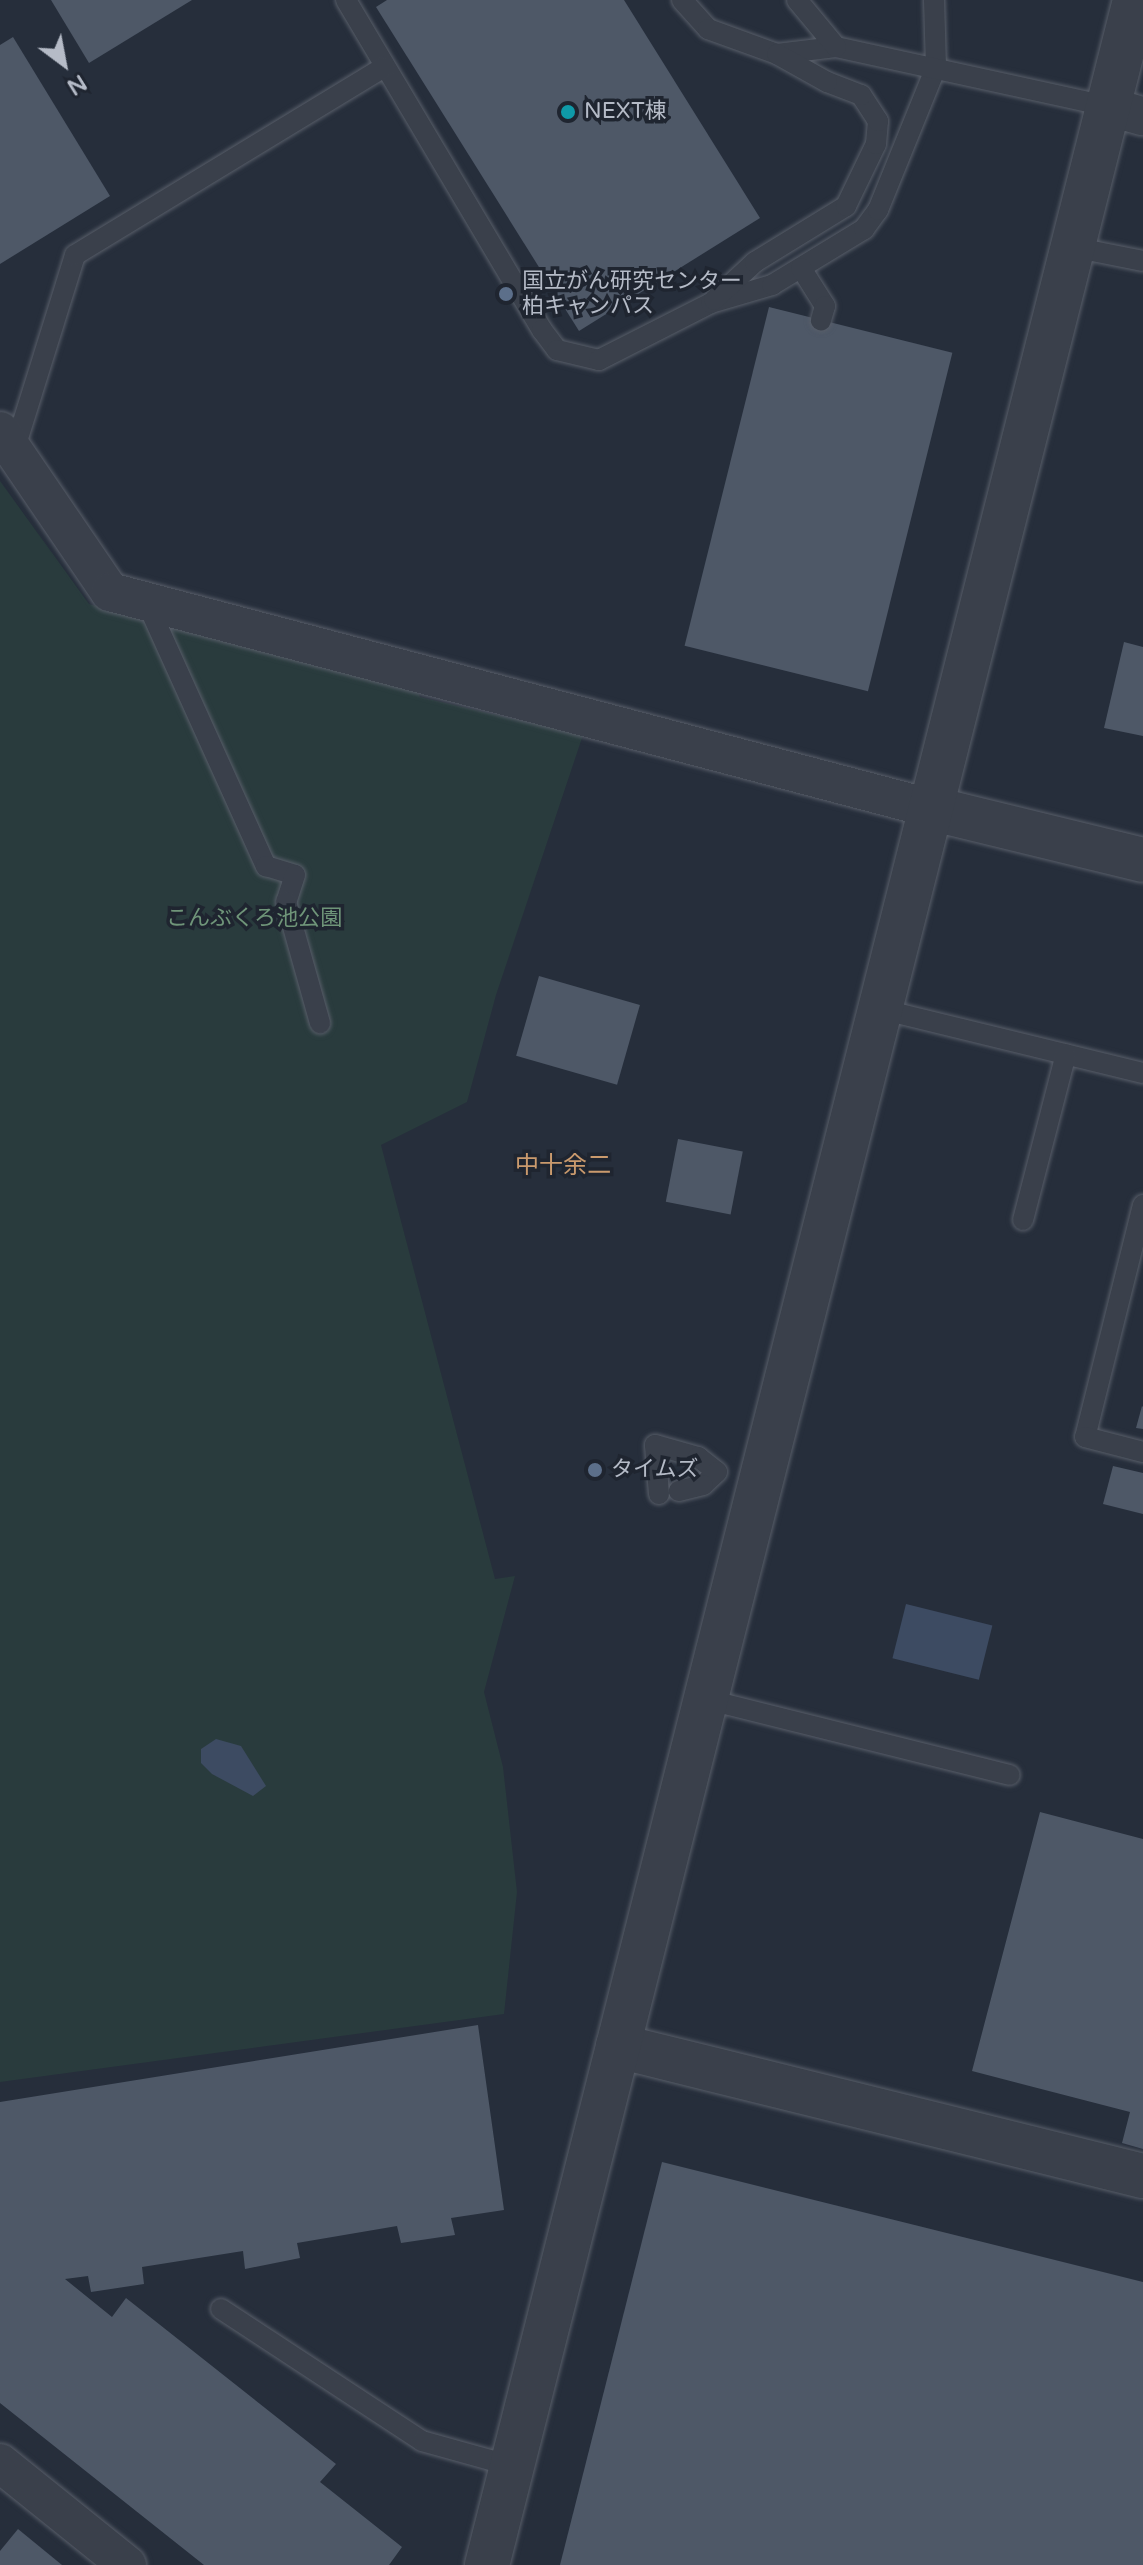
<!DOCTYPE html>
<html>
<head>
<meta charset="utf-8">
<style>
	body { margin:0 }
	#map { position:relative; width:1143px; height:2565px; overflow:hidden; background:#262e3b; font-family:"Varela Round","Noto Sans JP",sans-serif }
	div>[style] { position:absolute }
	.green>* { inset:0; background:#293b3d }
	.water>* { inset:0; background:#3d4b62; transform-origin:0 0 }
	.building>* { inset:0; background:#4e5867; transform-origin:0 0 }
	.roads { filter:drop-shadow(0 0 2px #585e69) drop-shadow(0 0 2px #585e69) }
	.service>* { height:20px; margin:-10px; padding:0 10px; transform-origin:10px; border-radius:10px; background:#3a404b }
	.minor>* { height:38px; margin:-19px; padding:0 19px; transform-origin:19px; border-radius:19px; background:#3a404b }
	.tertiary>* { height:44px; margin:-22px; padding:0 22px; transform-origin:22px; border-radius:22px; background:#3a404b }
	.dots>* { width:22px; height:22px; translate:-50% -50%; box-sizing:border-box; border:4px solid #1f2530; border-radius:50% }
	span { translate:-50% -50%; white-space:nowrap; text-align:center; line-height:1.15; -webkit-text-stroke:7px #1f2530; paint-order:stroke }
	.poi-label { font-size:22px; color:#b5bbc7 }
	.left { translate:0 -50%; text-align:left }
	.park-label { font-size:22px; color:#6f9579 }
	.neighbourhood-label { font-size:24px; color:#ca9a6d }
	.north { position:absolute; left:24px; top:24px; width:80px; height:80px; -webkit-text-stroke:6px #1f2530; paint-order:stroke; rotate:148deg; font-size:22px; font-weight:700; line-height:32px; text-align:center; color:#b5bbc7 }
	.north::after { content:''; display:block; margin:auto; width:28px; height:36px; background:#b5bbc7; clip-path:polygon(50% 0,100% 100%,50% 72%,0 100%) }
</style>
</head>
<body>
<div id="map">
	<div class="green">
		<div style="clip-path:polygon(0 481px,89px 604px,416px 688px,420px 697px,583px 735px,496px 995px,467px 1102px,381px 1145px,495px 1579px,515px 1576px,484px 1692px,503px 1767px,517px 1892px,504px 2014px,0 2082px)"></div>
	</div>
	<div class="water">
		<div style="left:906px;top:1604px;width:89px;height:56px;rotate:14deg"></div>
		<div style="clip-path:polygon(216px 1739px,241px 1746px,266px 1786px,253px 1796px,212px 1774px,201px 1763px,201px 1749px)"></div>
	</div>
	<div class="building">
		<div style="clip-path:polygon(51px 0,192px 0,89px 63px)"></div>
		<div style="clip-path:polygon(387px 0,624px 0,760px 218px,579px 331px,376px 7px)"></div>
		<div style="clip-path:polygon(13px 37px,110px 196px,0 264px,0 45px)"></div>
		<div style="left:769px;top:307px;width:189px;height:349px;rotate:14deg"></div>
		<div style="clip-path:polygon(1124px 642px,1143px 647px,1143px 736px,1104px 728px)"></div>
		<div style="left:539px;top:976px;width:105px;height:83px;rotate:16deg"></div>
		<div style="left:678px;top:1139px;width:66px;height:64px;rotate:11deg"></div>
		<div style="clip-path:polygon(1142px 1406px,1143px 1407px,1143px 1429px,1136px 1428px)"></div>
		<div style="clip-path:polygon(1113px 1466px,1143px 1473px,1143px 1514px,1103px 1504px)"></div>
		<div style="clip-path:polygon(1040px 1812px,1143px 1839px,1143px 2149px,1122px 2143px,1130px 2112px,972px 2071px)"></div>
		<div style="clip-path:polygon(478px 2025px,504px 2210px,451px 2218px,455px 2235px,401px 2243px,397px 2226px,297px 2243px,300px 2258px,245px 2269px,243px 2251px,142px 2267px,144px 2284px,91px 2292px,88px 2276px,65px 2279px,112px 2317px,126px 2298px,336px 2464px,320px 2482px,402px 2547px,389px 2565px,204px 2565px,0 2403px,0 2102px)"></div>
		<div style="clip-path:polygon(662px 2162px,1143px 2282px,1143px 2565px,560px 2565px)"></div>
		<div style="clip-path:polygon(18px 2529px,62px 2565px,0 2565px,0 2551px)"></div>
	</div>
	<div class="roads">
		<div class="service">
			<div style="left:346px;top:0;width:384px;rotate:59.3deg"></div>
			<div style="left:542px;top:330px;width:25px;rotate:53deg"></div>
			<div style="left:557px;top:350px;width:43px;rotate:13.4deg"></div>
			<div style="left:599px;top:360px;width:126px;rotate:-27deg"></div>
			<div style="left:711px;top:303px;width:64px;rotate:-16.4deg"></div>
			<div style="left:772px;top:285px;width:108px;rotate:-31.3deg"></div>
			<div style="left:864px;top:229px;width:24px;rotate:-54deg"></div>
			<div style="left:878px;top:210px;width:154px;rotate:-67.9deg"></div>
			<div style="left:936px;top:67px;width:67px;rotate:-91.7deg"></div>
			<div style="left:682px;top:0;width:39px;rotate:48deg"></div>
			<div style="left:708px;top:29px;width:73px;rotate:19.9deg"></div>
			<div style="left:777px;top:54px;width:59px;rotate:-6.8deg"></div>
			<div style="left:836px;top:47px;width:277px;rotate:12.3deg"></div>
			<div style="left:797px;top:0;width:61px;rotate:50.3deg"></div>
			<div style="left:1072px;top:247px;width:72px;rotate:11.2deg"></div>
			<div style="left:801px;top:268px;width:45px;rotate:57.7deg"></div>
			<div style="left:825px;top:306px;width:15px;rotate:106deg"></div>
			<div style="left:714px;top:300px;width:56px;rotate:-42.8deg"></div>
			<div style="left:755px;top:262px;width:107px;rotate:-31.6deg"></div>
			<div style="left:846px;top:206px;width:69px;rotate:-64.2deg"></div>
			<div style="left:876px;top:144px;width:23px;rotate:-85deg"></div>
			<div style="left:878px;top:121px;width:31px;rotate:-123deg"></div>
			<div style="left:861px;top:95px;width:36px;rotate:-159deg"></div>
			<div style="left:827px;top:82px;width:57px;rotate:-150.8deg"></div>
			<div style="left:14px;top:451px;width:205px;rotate:-72.7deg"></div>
			<div style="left:75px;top:255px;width:362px;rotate:-31.3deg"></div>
			<div style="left:147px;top:603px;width:289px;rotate:65.7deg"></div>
			<div style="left:266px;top:866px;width:30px;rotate:17deg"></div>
			<div style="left:295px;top:875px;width:28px;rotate:108deg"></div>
			<div style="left:286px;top:902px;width:126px;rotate:74.3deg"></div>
			<div style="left:880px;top:1009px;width:271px;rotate:13.7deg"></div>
			<div style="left:1143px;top:1205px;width:239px;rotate:104deg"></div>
			<div style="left:1085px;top:1437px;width:60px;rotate:14.5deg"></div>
			<div style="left:1023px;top:1220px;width:171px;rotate:-75.5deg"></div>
			<div style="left:659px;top:1494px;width:49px;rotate:-94.7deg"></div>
			<div style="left:655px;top:1445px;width:45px;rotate:15.6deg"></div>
			<div style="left:698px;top:1457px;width:24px;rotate:38deg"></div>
			<div style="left:717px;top:1472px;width:19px;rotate:137deg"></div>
			<div style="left:703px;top:1485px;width:25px;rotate:166deg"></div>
			<div style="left:705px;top:1699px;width:314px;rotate:14deg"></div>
			<div style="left:221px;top:2309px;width:240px;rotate:33.3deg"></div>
			<div style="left:422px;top:2441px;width:93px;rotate:15.5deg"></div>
		</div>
		<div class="minor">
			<div style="left:1107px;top:106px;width:37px;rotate:16deg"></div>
			<div style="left:0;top:431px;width:195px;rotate:55.7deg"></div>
			<div style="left:110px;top:592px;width:848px;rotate:14.76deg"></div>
			<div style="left:0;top:2463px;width:163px;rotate:38.8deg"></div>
		</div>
		<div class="tertiary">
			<div style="left:930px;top:808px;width:219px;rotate:13.7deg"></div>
			<div style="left:618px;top:2046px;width:541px;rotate:13.91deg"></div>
			<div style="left:487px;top:2565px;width:2646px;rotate:-75.82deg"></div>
		</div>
	</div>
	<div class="dots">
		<div style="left:568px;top:112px;background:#0f9aa8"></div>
		<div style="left:506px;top:294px;background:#5c6f8a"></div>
		<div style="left:595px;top:1470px;background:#5c6f8a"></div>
	</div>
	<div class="poi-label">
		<span class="left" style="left:584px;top:112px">NEXT棟</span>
		<span class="left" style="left:522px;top:294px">国立がん研究センター<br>柏キャンパス</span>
		<span class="left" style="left:611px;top:1470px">タイムズ</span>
	</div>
	<div class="park-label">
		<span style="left:254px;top:919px">こんぶくろ池公園</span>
	</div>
	<div class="neighbourhood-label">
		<span style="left:563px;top:1166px">中十余二</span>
	</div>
	<div class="north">N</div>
</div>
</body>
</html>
